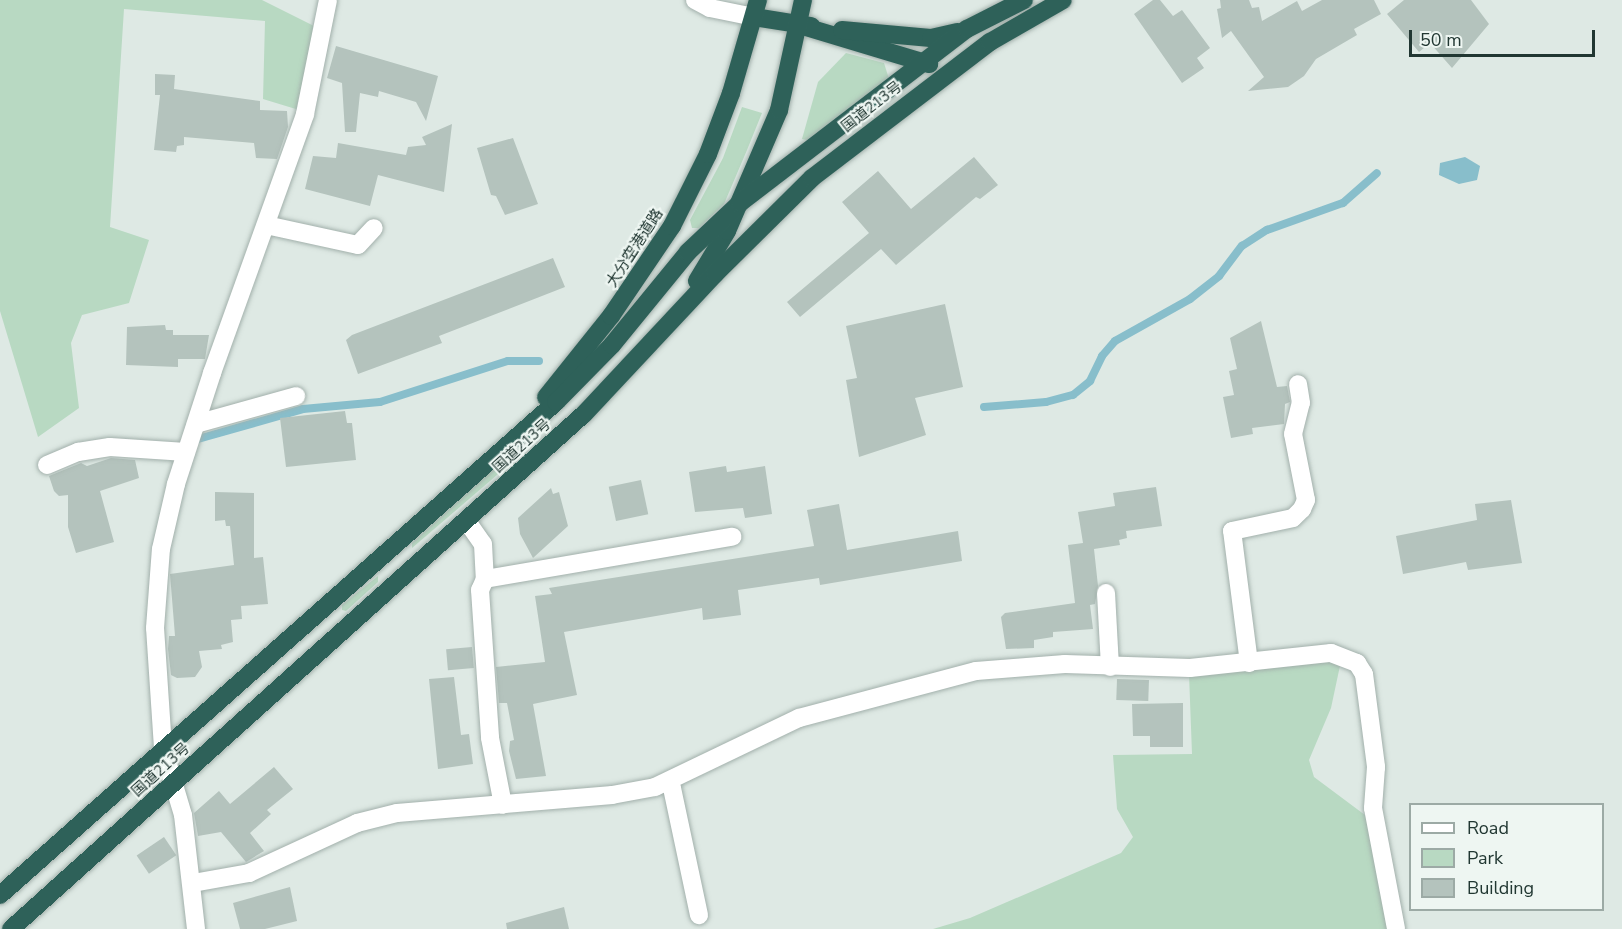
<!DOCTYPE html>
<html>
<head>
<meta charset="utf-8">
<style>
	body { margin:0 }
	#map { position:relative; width:1622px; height:929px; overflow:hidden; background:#dee9e4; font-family:"Nunito Sans","Noto Sans JP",sans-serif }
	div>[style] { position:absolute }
	.green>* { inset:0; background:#b8d9c2 }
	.water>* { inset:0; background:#88becb }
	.stream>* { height:8px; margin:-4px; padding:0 4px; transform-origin:4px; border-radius:4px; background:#88becb }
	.building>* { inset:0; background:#b4c3bd; transform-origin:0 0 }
	.roads { filter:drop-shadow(0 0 2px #a2b0ab) drop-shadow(0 0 2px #a2b0ab) }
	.minor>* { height:18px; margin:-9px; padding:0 9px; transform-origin:9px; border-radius:9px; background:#fff }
	.highway>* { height:18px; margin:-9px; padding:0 9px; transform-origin:9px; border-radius:9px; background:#2e6159 }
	span { translate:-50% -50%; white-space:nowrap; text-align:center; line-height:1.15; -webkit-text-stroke:4.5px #eef6f2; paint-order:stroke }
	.street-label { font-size:15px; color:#213732 }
	.legend { position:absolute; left:1409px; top:803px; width:195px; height:108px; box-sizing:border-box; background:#eef6f2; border:2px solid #9caaa5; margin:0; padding:8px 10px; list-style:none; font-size:18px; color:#213732 }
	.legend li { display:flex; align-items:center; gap:12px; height:30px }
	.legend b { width:30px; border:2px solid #9caaa5 }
	.scale { position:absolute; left:1409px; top:30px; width:186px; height:27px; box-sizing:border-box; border:3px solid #213732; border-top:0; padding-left:8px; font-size:18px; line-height:21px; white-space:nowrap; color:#213732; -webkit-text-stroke:4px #eef6f2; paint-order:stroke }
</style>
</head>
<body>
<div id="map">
	<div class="green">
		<div style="clip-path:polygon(0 0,262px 0,316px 27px,299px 110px,263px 99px,265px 21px,124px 9px,110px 227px,149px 240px,129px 303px,82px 315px,71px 343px,79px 408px,38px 437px,0 311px)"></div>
		<div style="clip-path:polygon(846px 53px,884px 63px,889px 79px,807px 140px,802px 139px,818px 82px)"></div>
		<div style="clip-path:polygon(742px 107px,762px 113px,747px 150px,724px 204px,699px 228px,692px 228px,690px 220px,723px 158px)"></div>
		<div style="clip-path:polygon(513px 451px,518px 451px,518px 457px,412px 548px,412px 543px)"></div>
		<div style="clip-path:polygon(378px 576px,378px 582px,346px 611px,342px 610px,342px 605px)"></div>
		<div style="clip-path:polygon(1341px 661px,1331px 708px,1309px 760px,1314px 777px,1369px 818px,1389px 929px,933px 929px,970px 918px,1121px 853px,1133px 837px,1117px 809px,1113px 755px,1192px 754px,1189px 674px)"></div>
	</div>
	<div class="water">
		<div style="clip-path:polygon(1465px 157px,1480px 166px,1477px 180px,1459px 184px,1439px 175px,1440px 163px)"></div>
	</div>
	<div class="stream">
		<div style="left:984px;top:407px;width:62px;rotate:-4.6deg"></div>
		<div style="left:1046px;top:402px;width:28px;rotate:-15deg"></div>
		<div style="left:1073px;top:395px;width:22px;rotate:-39deg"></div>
		<div style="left:1090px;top:381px;width:28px;rotate:-64deg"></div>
		<div style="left:1102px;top:356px;width:20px;rotate:-49deg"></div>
		<div style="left:1115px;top:341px;width:86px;rotate:-29.2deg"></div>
		<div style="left:1190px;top:299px;width:37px;rotate:-38deg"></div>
		<div style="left:1219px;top:276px;width:38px;rotate:-53deg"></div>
		<div style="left:1242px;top:246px;width:30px;rotate:-33deg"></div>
		<div style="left:1267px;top:230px;width:81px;rotate:-19.6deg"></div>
		<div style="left:1343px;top:203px;width:45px;rotate:-41.4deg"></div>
		<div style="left:198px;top:439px;width:109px;rotate:-15.9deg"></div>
		<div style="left:303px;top:409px;width:77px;rotate:-5.2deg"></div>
		<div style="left:380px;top:402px;width:134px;rotate:-17.8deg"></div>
		<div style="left:508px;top:361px;width:31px"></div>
	</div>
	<div class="building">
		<div style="clip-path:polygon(1153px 0,1160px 0,1173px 16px,1182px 10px,1210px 48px,1197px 58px,1204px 68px,1182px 83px,1134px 14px)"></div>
		<div style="clip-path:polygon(1220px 0,1249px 0,1252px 8px,1259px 7px,1262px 21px,1297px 1px,1302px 11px,1322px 0,1374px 0,1381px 14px,1354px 29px,1357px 35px,1316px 59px,1304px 76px,1288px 87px,1248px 91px,1264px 77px,1231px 31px,1222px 38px,1217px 9px,1221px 8px)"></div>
		<div style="clip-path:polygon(1404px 0,1471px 0,1489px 24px,1452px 68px,1430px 43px,1419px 52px,1387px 14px)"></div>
		<div style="clip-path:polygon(336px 46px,438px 76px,426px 121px,416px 102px,379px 91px,378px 97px,360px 93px,356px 132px,345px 132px,342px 83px,327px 78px)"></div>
		<div style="clip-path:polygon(155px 74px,175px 75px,174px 89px,260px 101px,260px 110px,287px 111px,288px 127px,277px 159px,256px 158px,254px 143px,184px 137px,184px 145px,177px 146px,176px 152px,154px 150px,160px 95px,155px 95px)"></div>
		<div style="clip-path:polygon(452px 124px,444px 192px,378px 175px,370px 206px,305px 189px,313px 156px,336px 158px,338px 143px,406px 155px,408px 147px,426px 145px,422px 137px)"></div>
		<div style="clip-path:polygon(513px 138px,538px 204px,505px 215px,496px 196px,491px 195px,477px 148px)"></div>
		<div style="clip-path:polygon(974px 157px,998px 185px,980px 199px,976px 197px,896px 265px,881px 249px,800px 317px,787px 302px,869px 233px,842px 202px,878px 171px,911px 209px)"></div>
		<div style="clip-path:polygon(553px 258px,565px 287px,439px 336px,442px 343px,358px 374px,346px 340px,352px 335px)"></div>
		<div style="clip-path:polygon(945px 304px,963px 387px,915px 398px,926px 435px,859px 457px,846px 380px,857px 378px,846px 326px)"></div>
		<div style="clip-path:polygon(1261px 321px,1277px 387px,1287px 386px,1290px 402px,1285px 404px,1284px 424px,1252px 428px,1253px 434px,1231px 438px,1223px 397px,1234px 395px,1229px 371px,1237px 369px,1230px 338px)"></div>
		<div style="clip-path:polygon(165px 325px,166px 330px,173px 330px,173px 335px,209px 335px,205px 359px,178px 359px,178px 367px,126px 365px,127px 327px)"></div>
		<div style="clip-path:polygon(345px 411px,347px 423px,352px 423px,356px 460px,286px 467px,280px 418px)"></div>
		<div style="clip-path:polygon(111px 458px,135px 460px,139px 478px,100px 491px,114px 542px,76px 553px,68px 527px,68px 495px,59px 496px,54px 491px,49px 476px,81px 463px,87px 466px)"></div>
		<div style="clip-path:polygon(726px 466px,727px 472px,765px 466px,772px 514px,745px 518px,743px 508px,695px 512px,689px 472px)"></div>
		<div style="left:641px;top:480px;width:35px;height:33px;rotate:78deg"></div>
		<div style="clip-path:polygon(1156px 487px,1162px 526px,1126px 531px,1127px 538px,1119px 540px,1120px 545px,1094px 549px,1098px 586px,1095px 604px,1090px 605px,1093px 629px,1053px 632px,1053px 637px,1034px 640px,1034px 648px,1006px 649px,1001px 617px,1005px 613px,1075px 603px,1068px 545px,1083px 543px,1078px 512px,1115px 506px,1113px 493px)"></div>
		<div style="clip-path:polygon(551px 488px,553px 494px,559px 492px,568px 526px,533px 558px,520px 534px,518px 518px)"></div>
		<div style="clip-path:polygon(215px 492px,254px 493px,254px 558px,263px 557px,268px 604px,241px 606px,242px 619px,231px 620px,233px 642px,221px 645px,222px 649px,199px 651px,202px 667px,195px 677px,177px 678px,171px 675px,168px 649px,169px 636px,175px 636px,170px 574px,234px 565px,230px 526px,226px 526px,225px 520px,215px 521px)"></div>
		<div style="clip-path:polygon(1511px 500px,1522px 563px,1468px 570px,1466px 562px,1403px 574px,1396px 536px,1477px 520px,1475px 504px)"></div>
		<div style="clip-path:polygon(839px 504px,847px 550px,958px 531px,962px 561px,820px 585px,819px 578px,738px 590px,741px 615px,703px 620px,702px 608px,564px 632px,577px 695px,533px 704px,546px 776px,516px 779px,509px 751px,510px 741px,514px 740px,507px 703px,499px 703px,496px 667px,545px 662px,535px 596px,552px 594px,549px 588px,814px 546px,807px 510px)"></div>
		<div style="left:472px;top:647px;width:21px;height:26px;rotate:85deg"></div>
		<div style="clip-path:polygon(454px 677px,461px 735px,469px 734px,473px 764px,438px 769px,429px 679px)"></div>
		<div style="left:1117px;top:679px;width:32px;height:21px;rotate:2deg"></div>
		<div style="clip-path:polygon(1183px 703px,1183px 747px,1150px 747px,1150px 736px,1133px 736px,1132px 704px)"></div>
		<div style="clip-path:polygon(274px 767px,293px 789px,267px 810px,271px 814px,250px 833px,264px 851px,246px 862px,221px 832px,198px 836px,194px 813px,219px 791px,230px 804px)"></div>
		<div style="left:164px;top:837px;width:22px;height:33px;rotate:56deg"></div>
		<div style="clip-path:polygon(290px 887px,297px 921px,265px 929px,240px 929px,233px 903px)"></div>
		<div style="clip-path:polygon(564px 907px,569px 929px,507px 929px,506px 923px)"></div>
	</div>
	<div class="roads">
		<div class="minor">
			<div style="left:695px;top:0;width:17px;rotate:28deg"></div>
			<div style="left:710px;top:8px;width:45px;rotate:11.6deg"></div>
			<div style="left:266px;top:225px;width:94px;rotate:12.3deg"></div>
			<div style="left:358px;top:245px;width:23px;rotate:-47deg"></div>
			<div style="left:196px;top:424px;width:104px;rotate:-15.6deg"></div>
			<div style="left:47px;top:465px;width:34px;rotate:-23deg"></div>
			<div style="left:78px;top:452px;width:32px;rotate:-9deg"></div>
			<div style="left:110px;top:447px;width:76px;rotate:3.8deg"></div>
			<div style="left:466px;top:520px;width:29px;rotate:55deg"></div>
			<div style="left:483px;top:544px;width:35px;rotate:87deg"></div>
			<div style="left:485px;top:579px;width:251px;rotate:-9.7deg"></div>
			<div style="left:485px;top:579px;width:12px;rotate:114deg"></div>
			<div style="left:480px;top:590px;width:148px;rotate:86.1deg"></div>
			<div style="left:490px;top:738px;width:68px;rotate:79deg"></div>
			<div style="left:1106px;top:593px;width:74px;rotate:86.9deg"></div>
			<div style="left:1249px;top:663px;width:133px;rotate:-97.3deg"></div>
			<div style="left:1232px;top:531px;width:62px;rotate:-12deg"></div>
			<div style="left:1293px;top:518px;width:13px;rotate:-45deg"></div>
			<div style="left:1302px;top:509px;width:10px;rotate:-66deg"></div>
			<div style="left:1306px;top:500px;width:67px;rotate:-101.1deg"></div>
			<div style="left:1293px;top:434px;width:32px;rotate:-76deg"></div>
			<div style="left:1301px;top:403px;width:19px;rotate:-99deg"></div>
			<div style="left:667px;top:783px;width:7px;rotate:45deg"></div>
			<div style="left:672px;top:788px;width:130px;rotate:78deg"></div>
			<div style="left:193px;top:883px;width:57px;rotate:-10.1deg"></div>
			<div style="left:249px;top:873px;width:119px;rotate:-24.8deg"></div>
			<div style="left:357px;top:823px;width:41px;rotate:-14deg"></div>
			<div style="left:397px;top:813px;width:216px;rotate:-4.8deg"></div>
			<div style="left:612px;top:795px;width:44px;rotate:-10.5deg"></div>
			<div style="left:655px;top:787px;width:160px;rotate:-25.6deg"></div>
			<div style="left:799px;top:718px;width:183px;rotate:-14.9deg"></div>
			<div style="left:976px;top:671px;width:89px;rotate:-4.5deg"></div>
			<div style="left:1065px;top:664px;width:125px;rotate:1.8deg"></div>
			<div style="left:1190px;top:668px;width:142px;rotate:-6.1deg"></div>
			<div style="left:1331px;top:653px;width:28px;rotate:21deg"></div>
			<div style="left:1357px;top:663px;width:13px;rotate:58deg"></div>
			<div style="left:1364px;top:674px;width:94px;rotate:82.6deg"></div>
			<div style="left:1376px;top:767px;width:41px;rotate:94.2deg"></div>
			<div style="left:1373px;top:808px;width:123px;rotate:79.2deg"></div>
			<div style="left:196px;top:929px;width:115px;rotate:-96.5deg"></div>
			<div style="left:183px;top:815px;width:70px;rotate:-106.6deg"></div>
			<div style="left:163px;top:748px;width:120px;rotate:-93.8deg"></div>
			<div style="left:155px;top:628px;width:79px;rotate:-85.7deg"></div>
			<div style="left:161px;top:549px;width:67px;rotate:-77deg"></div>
			<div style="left:176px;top:484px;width:117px;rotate:-72deg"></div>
			<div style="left:212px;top:373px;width:275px;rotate:-70.2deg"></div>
			<div style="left:305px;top:114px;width:116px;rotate:-78.6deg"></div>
		</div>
		<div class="highway">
			<div style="left:754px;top:17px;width:58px;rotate:9deg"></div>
			<div style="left:799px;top:25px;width:136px;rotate:16.7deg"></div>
			<div style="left:842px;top:30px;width:89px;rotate:5.1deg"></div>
			<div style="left:931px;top:38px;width:27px;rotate:-13deg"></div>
			<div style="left:697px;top:281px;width:58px;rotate:-59deg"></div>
			<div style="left:727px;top:231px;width:132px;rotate:-66.7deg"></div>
			<div style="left:779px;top:110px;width:113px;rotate:-77.7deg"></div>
			<div style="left:546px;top:397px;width:104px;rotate:-51.3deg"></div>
			<div style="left:611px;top:316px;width:109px;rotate:-55.9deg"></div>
			<div style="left:672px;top:226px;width:80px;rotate:-63.4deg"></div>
			<div style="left:708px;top:154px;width:65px;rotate:-69.3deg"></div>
			<div style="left:731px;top:93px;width:97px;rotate:-73.8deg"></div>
			<div style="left:0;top:895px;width:743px;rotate:-41.56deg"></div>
			<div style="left:556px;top:402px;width:80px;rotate:-45.5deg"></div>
			<div style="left:612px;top:345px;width:120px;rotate:-50.7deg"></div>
			<div style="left:688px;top:252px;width:71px;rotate:-43.3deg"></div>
			<div style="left:740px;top:203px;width:286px;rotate:-37.5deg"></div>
			<div style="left:967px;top:29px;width:64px;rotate:-27deg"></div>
			<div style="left:11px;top:929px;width:770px;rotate:-41.95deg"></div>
			<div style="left:584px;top:414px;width:192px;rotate:-46.9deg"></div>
			<div style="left:715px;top:274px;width:136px;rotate:-44.7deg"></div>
			<div style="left:812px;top:178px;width:224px;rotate:-37.4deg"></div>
			<div style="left:990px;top:42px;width:84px;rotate:-29.9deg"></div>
		</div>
	</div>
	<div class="street-label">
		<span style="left:872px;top:107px;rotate:-38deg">国道213号</span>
		<span style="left:635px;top:248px;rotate:-57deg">大分空港道路</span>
		<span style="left:522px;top:446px;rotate:-42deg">国道213号</span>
		<span style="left:161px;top:770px;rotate:-42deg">国道213号</span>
	</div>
	<ul class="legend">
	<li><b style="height:8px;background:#fff"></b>Road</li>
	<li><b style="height:16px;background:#b8d9c2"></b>Park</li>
	<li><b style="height:16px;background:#b4c3bd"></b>Building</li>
	</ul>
	<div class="scale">50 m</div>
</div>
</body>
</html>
